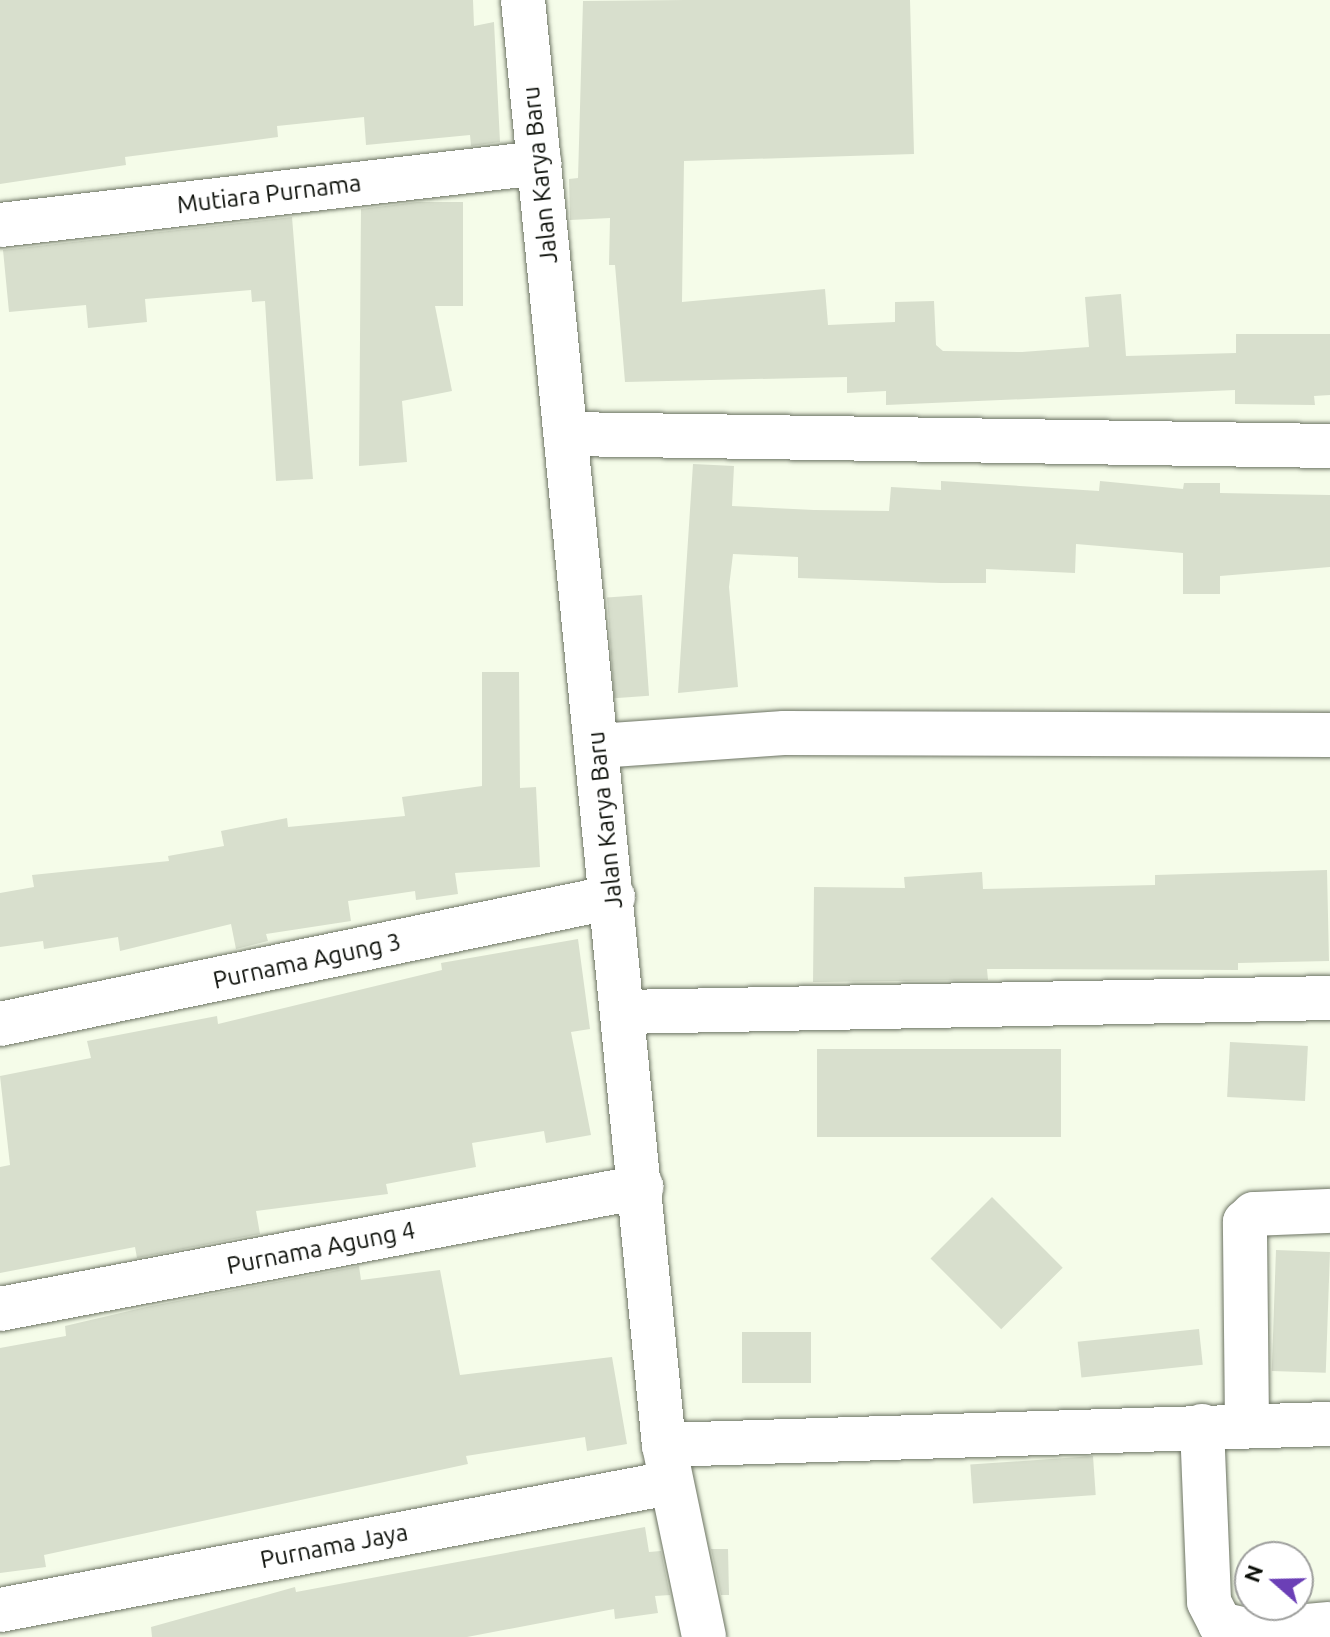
<!DOCTYPE html>
<html>
<head>
<meta charset="utf-8">
<style>
	body { margin:0 }
	#map { position:relative; width:1330px; height:1637px; overflow:hidden; background:#f5fce9; font-family:Ubuntu,sans-serif }
	div>[style] { position:absolute }
	.building>* { inset:0; background:#d8dfcd; transform-origin:0 0 }
	.roads { filter:drop-shadow(0 0 2px #6c7363) drop-shadow(0 0 2px #6c7363) }
	.minor>* { height:44px; margin:-22px; padding:0 22px; transform-origin:22px; border-radius:22px; background:#fff }
	span { translate:-50% -50%; white-space:nowrap; text-align:center; line-height:1.15; -webkit-text-stroke:8px #fff; paint-order:stroke }
	.street-label { font-size:24px; color:#0c0f09 }
	.north { position:absolute; left:1234px; top:1541px; width:80px; height:80px; box-sizing:border-box; background:#fff; border:2px solid #9e9f9d; border-radius:50%; rotate:290deg; font-size:22px; font-weight:700; line-height:32px; text-align:center; color:#0c0f09 }
	.north::after { content:''; display:block; margin:auto; width:28px; height:36px; background:#6b3fb6; clip-path:polygon(50% 0,100% 100%,50% 72%,0 100%) }
</style>
</head>
<body>
<div id="map">
	<div class="building">
		<div style="clip-path:polygon(0 0,473px 0,474px 26px,494px 22px,500px 142px,471px 146px,470px 135px,366px 145px,364px 117px,277px 126px,278px 137px,125px 157px,126px 165px,0 184px)"></div>
		<div style="clip-path:polygon(685px 0,910px 0,914px 154px,684px 161px,682px 302px,825px 289px,828px 325px,895px 322px,895px 302px,934px 301px,936px 345px,943px 351px,1022px 352px,1089px 347px,1085px 297px,1121px 294px,1126px 356px,1236px 353px,1236px 334px,1330px 334px,1330px 395px,1314px 396px,1315px 405px,1235px 404px,1235px 390px,886px 405px,886px 391px,847px 393px,847px 377px,625px 382px,615px 265px,609px 265px,610px 218px,570px 220px,569px 179px,578px 178px,583px 1px)"></div>
		<div style="clip-path:polygon(417px 202px,463px 202px,463px 306px,435px 306px,452px 391px,402px 401px,407px 462px,359px 466px,361px 209px)"></div>
		<div style="clip-path:polygon(292px 217px,313px 479px,276px 481px,265px 301px,252px 302px,251px 290px,145px 299px,147px 322px,88px 328px,86px 305px,9px 312px,3px 250px)"></div>
		<div style="clip-path:polygon(693px 464px,734px 466px,732px 506px,814px 510px,889px 511px,891px 487px,941px 490px,941px 481px,1099px 491px,1100px 481px,1183px 489px,1184px 483px,1220px 483px,1220px 493px,1330px 495px,1330px 567px,1220px 576px,1220px 594px,1183px 594px,1183px 553px,1076px 544px,1075px 573px,986px 569px,986px 583px,941px 583px,798px 578px,798px 557px,733px 554px,729px 587px,738px 687px,678px 693px)"></div>
		<div style="left:642px;top:595px;width:101px;height:35px;rotate:86deg"></div>
		<div style="clip-path:polygon(482px 672px,519px 672px,520px 788px,536px 787px,540px 867px,455px 873px,458px 894px,416px 900px,415px 891px,348px 901px,351px 921px,266px 934px,268px 941px,236px 949px,231px 924px,120px 951px,118px 937px,44px 949px,43px 941px,0 947px,0 893px,34px 887px,32px 875px,169px 861px,168px 856px,224px 846px,221px 831px,287px 818px,288px 827px,405px 816px,402px 797px,482px 786px)"></div>
		<div style="clip-path:polygon(1327px 870px,1329px 961px,1238px 963px,1238px 970px,987px 969px,988px 980px,813px 982px,814px 887px,905px 888px,904px 877px,982px 872px,983px 889px,1155px 885px,1155px 875px)"></div>
		<div style="clip-path:polygon(578px 939px,590px 1029px,571px 1032px,591px 1135px,546px 1143px,544px 1131px,472px 1143px,476px 1167px,386px 1184px,388px 1194px,256px 1211px,260px 1234px,137px 1258px,135px 1247px,0 1273px,0 1167px,10px 1165px,0 1076px,91px 1058px,87px 1041px,217px 1016px,218px 1024px,442px 970px,441px 963px)"></div>
		<div style="left:1230px;top:1042px;width:78px;height:55px;rotate:3deg"></div>
		<div style="left:817px;top:1049px;width:244px;height:88px"></div>
		<div style="left:992px;top:1197px;width:100px;height:87px;rotate:45deg"></div>
		<div style="left:1276px;top:1250px;width:54px;height:121px;rotate:2deg"></div>
		<div style="clip-path:polygon(359px 1266px,361px 1280px,440px 1270px,460px 1375px,612px 1357px,627px 1444px,587px 1451px,585px 1437px,466px 1456px,468px 1464px,44px 1555px,46px 1567px,0 1573px,0 1348px,66px 1336px,65px 1326px,146px 1307px)"></div>
		<div style="left:1199px;top:1329px;width:36px;height:122px;rotate:84deg"></div>
		<div style="left:742px;top:1332px;width:69px;height:51px"></div>
		<div style="left:1093px;top:1456px;width:39px;height:123px;rotate:86deg"></div>
		<div style="clip-path:polygon(645px 1527px,649px 1552px,661px 1551px,670px 1595px,655px 1596px,658px 1613px,615px 1619px,614px 1609px,467px 1637px,152px 1637px,151px 1627px,295px 1587px,296px 1592px)"></div>
		<div style="clip-path:polygon(711px 1549px,728px 1549px,729px 1595px,721px 1595px)"></div>
	</div>
	<div class="roads">
		<div class="minor">
			<div style="left:523px;top:0;width:1452px;rotate:84.43deg"></div>
			<div style="left:664px;top:1445px;width:196px;rotate:78.2deg"></div>
			<div style="left:0;top:225px;width:543px;rotate:-6.56deg"></div>
			<div style="left:567px;top:434px;width:763px;rotate:0.9deg"></div>
			<div style="left:598px;top:746px;width:186px;rotate:-4deg"></div>
			<div style="left:784px;top:733px;width:546px;rotate:0.21deg"></div>
			<div style="left:622px;top:1012px;width:708px;rotate:-1.13deg"></div>
			<div style="left:0;top:1024px;width:626px;rotate:-11.7deg"></div>
			<div style="left:0;top:1309px;width:653px;rotate:-10.78deg"></div>
			<div style="left:1247px;top:1425px;width:203px;rotate:-90.6deg"></div>
			<div style="left:1245px;top:1222px;width:12px;rotate:-42deg"></div>
			<div style="left:1254px;top:1214px;width:76px;rotate:-2.3deg"></div>
			<div style="left:1202px;top:1426px;width:176px;rotate:87.7deg"></div>
			<div style="left:1209px;top:1602px;width:25px;rotate:63deg"></div>
			<div style="left:1220px;top:1624px;width:32px;rotate:13deg"></div>
			<div style="left:1251px;top:1631px;width:79px;rotate:-5.1deg"></div>
			<div style="left:664px;top:1445px;width:666px;rotate:-1.81deg"></div>
			<div style="left:0;top:1610px;width:681px;rotate:-10.75deg"></div>
		</div>
	</div>
	<div class="street-label">
		<span style="left:540px;top:175px;rotate:-96deg">Jalan Karya Baru</span>
		<span style="left:269px;top:194px;rotate:-7deg">Mutiara Purnama</span>
		<span style="left:605px;top:820px;rotate:-96deg">Jalan Karya Baru</span>
		<span style="left:307px;top:961px;rotate:-12deg">Purnama Agung 3</span>
		<span style="left:321px;top:1248px;rotate:-11deg">Purnama Agung 4</span>
		<span style="left:334px;top:1546px;rotate:-11deg">Purnama Jaya</span>
	</div>
	<div class="north">N</div>
</div>
</body>
</html>
